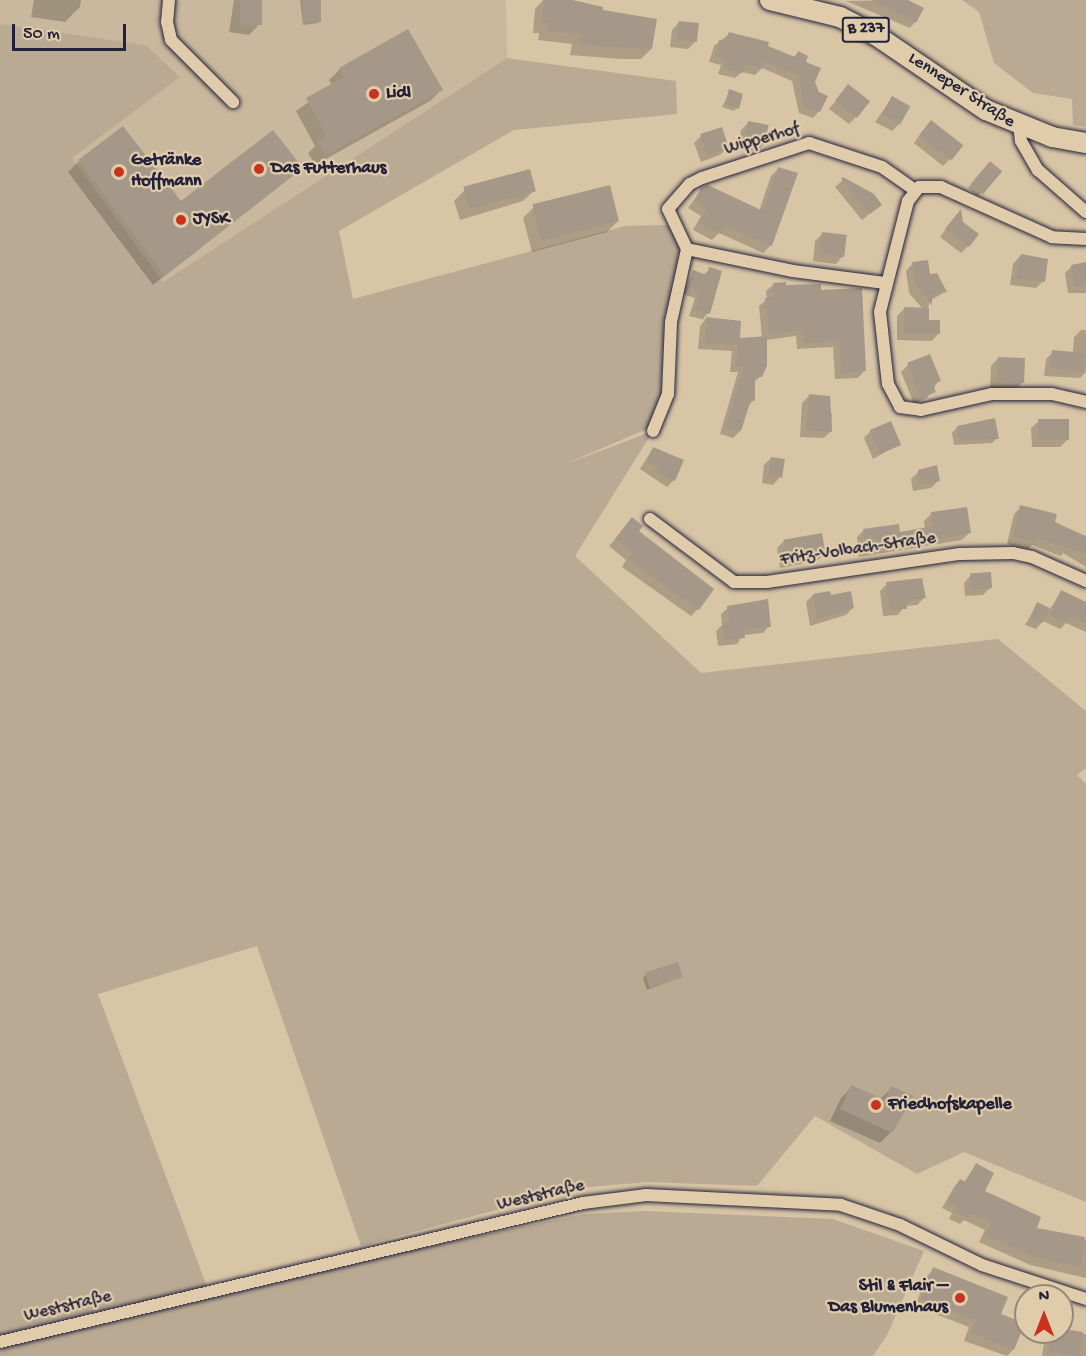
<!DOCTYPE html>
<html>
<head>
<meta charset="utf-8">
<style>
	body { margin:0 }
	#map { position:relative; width:1086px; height:1356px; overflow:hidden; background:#d8c5a6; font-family:"Gochi Hand",sans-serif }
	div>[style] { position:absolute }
	.built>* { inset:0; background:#c9b89d }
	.green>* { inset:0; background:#baaa94 }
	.shadow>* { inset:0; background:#0003 }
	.building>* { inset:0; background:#a69888; transform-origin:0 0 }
	.roads { filter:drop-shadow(0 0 2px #22223b) drop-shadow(0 0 2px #22223b) }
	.street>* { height:12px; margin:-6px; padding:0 6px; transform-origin:6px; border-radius:6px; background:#e0ccaa }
	.primary>* { height:20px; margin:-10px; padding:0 10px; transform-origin:10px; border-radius:10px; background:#e0ccaa }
	.dots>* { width:16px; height:16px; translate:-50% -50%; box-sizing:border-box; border:3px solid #e0ccaa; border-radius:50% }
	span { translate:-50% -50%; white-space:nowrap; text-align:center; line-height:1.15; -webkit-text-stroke:4.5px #e0ccaa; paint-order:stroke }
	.shield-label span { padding:2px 4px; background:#e0ccaa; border:2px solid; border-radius:4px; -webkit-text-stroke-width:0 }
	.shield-label { font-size:16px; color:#22223b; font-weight:700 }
	.street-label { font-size:18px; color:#22223b }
	.poi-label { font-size:18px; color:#22223b; font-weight:700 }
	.left { translate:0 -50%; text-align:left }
	.right { translate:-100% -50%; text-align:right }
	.north { position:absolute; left:1014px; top:1284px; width:60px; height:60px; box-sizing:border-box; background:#e0ccaa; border:2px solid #94887e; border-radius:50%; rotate:0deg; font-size:16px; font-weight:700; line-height:24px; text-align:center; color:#22223b }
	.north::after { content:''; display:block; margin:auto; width:21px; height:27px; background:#c8321e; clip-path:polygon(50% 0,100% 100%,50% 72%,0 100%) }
	.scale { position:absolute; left:12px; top:24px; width:114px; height:27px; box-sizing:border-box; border:3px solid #22223b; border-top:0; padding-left:8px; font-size:18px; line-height:21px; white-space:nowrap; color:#22223b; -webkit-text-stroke:4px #e0ccaa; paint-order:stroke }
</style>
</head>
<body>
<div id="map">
	<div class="built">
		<div style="clip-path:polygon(0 0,506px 0,507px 58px,163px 282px,71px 158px,180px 77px,146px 45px,0 24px)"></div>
	</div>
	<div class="green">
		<div style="clip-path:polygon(962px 0,1086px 0,1086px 127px,1073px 125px,1072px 99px,1033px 93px,994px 63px,979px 12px)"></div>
		<div style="clip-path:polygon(0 24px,146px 45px,180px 77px,72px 158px,163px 282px,507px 58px,676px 81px,677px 114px,514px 130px,339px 231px,353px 299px,625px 226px,668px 225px,681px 250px,665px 323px,661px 396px,647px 429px,563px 465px,653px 431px,575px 556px,701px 673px,998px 639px,1086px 711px,1086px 768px,1077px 775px,1086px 784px,1086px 1202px,964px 1152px,917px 1174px,815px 1116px,757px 1186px,648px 1182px,578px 1188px,361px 1246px,257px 946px,98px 994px,209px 1292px,584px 1214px,646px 1211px,833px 1219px,924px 1251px,887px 1335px,873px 1356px,0 1356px)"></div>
	</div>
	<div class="shadow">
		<div style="clip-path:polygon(34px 0,81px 0,80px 7px,65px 22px,31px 17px)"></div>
		<div style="clip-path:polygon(234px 0,261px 0,257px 27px,249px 35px,229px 32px)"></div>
		<div style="clip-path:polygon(300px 0,319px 0,321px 20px,318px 23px,303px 25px)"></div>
		<div style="clip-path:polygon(543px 0,655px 20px,651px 49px,641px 59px,621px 59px,570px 55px,572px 44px,538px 40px,539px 33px,533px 33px,535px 9px)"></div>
		<div style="clip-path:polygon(905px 0,915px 22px,910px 28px,846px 1px)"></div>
		<div style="clip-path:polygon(679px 22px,695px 42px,688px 49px,670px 47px,672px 30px)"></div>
		<div style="clip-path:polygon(729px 34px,793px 58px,798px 53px,814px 82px,819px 111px,813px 118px,799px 113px,792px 81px,762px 68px,755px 75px,742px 72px,735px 78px,718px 74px,721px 65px,709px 62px,714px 46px)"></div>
		<div style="clip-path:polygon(340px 69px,441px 90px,430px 101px,315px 165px,308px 153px,315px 146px,296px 111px,332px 86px,329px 80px)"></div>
		<div style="clip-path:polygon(848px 86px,856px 117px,849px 124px,829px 109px)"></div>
		<div style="clip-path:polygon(730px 91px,737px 108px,734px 111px,722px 107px)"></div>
		<div style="clip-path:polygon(892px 98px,899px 124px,892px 131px,875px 122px)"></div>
		<div style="clip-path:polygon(748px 123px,764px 144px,757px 151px,738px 148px,741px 130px)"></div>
		<div style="clip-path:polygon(924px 129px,950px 159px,943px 166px,914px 143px)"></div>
		<div style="clip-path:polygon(701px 136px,728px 148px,720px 155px,701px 162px,694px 143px)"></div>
		<div style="clip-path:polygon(79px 161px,181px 203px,301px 168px,153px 285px,68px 172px)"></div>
		<div style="clip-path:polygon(987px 166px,981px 193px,978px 196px,968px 188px)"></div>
		<div style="clip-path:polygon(778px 169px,796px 174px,770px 246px,763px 253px,719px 233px,712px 240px,693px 230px,701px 216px,688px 208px,702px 189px,759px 211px,771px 176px)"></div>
		<div style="clip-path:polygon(844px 179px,873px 211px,862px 220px,835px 187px)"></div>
		<div style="clip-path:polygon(465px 190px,535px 190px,523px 201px,460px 220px,454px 201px)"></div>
		<div style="clip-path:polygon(534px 207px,618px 221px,607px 232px,532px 252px,523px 218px)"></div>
		<div style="clip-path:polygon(954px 218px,968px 246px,961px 253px,940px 237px)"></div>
		<div style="clip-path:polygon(822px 234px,843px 256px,836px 264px,813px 261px,815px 241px)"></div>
		<div style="clip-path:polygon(1020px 256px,1047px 261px,1043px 281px,1036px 288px,1010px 285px,1013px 264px)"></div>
		<div style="clip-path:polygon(913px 263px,945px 292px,931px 300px,928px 307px,928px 322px,939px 333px,932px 341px,897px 340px,897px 316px,904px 309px,923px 309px,909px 293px,906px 271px)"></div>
		<div style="clip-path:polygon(1086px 264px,1086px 293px,1068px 293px,1065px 273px,1072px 266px)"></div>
		<div style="clip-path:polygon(710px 269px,708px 313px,703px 319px,739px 322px,738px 340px,762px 338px,759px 306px,767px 299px,766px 291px,773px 285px,819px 285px,864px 371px,858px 378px,835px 379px,833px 347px,797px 349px,796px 336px,766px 340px,761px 376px,753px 383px,753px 401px,747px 407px,740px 431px,733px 438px,720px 434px,738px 372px,730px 372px,732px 351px,698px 349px,700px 326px,705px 320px,689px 316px,695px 298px,682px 294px,693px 272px,703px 275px)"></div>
		<div style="clip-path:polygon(1081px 330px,1086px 330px,1086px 372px,1080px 378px,1044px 376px,1046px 359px,1053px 352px,1073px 353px,1074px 337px)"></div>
		<div style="clip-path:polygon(998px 358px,1022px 383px,1015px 390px,990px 389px,991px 366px)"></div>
		<div style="clip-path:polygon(908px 365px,939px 380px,927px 398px,914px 404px,901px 372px)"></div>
		<div style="clip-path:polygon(809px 396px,832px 414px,831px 431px,824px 438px,800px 437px,802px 403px)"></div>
		<div style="clip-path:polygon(1039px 421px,1068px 439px,1060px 447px,1032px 447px,1031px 428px)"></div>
		<div style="clip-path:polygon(957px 427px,997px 438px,992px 443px,954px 445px,952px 433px)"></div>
		<div style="clip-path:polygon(871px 431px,899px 444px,873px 459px,864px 438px)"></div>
		<div style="clip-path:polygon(653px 448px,674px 480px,667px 487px,640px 469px)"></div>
		<div style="clip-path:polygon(771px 458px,780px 477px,773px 485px,762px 483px,764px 465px)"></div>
		<div style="clip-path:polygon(919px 471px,938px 481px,931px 488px,913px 491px,911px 479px)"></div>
		<div style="clip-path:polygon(1021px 507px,1086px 536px,1086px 567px,1063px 553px,1061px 556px,1032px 545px,1028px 549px,1007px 544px,1014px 514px)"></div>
		<div style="clip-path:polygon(931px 514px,969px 533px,962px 540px,859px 557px,857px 537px,864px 530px,899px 534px,925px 529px,924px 521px)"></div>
		<div style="clip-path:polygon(632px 519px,637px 532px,698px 609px,691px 616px,622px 567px,626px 560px,609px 546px)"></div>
		<div style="clip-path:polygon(784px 541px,824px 554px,817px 561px,780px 568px,777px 548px)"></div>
		<div style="clip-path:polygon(971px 575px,990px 588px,983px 595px,965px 596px,964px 583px)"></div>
		<div style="clip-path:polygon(887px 584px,924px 598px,917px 605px,905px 606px,898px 615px,883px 616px,880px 591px)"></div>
		<div style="clip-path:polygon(1061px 592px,1086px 603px,1086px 632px,1066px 623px,1060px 629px,1043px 621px,1036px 629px,1025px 625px,1038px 604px,1050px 609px)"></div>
		<div style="clip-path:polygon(813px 595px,830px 597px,853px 608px,846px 615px,810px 626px,806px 602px)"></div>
		<div style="clip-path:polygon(728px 608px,769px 626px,763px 633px,743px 635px,737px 644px,718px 646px,716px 631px,722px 625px,721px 614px)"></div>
		<div style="clip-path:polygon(646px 975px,681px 977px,647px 990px,643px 978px)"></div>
		<div style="clip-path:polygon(852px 1087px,880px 1099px,892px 1088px,891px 1132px,880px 1143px,830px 1121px,841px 1098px)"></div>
		<div style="clip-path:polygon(976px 1165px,983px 1192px,1034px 1229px,1086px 1240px,1086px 1278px,1030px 1265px,979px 1242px,985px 1230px,964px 1220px,960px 1224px,949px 1219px,952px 1213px,942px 1208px,954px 1187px,960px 1180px,964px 1182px)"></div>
		<div style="clip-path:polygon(934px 1269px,999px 1315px,1013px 1350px,1007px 1356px,964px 1341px,969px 1327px,915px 1306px,927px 1276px)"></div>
		<div style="clip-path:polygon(1062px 1331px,1086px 1334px,1086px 1356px,1042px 1356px,1045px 1336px)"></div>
	</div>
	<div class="building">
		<div style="left:240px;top:0;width:22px;height:25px"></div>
		<div style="left:303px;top:0;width:18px;height:22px"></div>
		<div style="clip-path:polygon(544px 0,573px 0,603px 7px,603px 10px,657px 19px,652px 49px,580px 45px,581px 34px,548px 31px,548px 23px,542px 23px)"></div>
		<div style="clip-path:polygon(871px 0,908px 0,924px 8px,916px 23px)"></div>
		<div style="left:679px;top:21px;width:20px;height:19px;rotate:6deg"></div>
		<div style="clip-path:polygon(408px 29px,443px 90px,326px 155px,318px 141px,327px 136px,306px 98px,344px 77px,339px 68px)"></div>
		<div style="clip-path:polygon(729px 32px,769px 42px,768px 46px,795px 57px,798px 51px,808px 56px,806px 62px,821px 68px,815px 82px,819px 92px,828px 96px,820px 112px,804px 107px,798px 75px,764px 61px,762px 69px,745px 65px,743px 73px,723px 68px,726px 59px,715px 56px,719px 40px,726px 40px)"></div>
		<div style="left:848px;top:84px;width:28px;height:21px;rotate:38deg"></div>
		<div style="clip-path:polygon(729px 89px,743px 94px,739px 109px,725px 104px)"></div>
		<div style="left:892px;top:96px;width:21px;height:21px;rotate:29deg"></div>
		<div style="left:931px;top:120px;width:41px;height:19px;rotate:38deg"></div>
		<div style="left:748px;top:121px;width:21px;height:20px;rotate:11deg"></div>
		<div style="clip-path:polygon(123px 126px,181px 201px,273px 130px,303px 168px,165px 276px,78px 160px)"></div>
		<div style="left:722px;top:127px;width:22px;height:23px;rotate:72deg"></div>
		<div style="left:990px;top:161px;width:16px;height:30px;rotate:40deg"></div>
		<div style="clip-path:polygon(778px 167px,798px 173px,772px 246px,725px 226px,721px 234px,699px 223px,707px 208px,694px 201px,701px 188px,708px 185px,763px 211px)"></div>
		<div style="left:530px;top:169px;width:23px;height:69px;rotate:75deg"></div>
		<div style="clip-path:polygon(843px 177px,874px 194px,882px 205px,870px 214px,841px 179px)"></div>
		<div style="left:610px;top:185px;width:37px;height:80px;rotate:76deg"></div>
		<div style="clip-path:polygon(961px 209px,963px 222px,979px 234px,969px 247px,945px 229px)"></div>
		<div style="left:822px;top:232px;width:25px;height:22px;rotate:7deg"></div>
		<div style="clip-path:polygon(1021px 254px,1048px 259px,1045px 282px,1016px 279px)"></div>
		<div style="clip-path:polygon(928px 260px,930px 274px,937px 273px,947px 292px,932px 294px,932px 305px,916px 286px,912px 262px)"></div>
		<div style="clip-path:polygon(1086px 262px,1086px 285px,1074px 287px,1071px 265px)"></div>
		<div style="clip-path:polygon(709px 267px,722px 271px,710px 314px,694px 310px,700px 292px,688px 288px,693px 270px,707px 275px)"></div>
		<div style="clip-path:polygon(786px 282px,786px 285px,821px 284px,821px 290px,862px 288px,866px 371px,841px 373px,839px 341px,803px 343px,803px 330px,769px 334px,765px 298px,774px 297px,773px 283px)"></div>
		<div style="clip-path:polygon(904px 307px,929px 308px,929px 320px,940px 320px,940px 334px,904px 334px)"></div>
		<div style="clip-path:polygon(706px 317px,741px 321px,740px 338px,767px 336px,767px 366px,762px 377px,755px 377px,755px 401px,751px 400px,741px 431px,726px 427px,744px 366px,736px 366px,738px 345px,705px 343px)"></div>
		<div style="left:1052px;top:350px;width:34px;height:19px;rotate:5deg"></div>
		<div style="clip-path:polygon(930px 354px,941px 381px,933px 384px,936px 392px,921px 398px,907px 363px)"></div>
		<div style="left:998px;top:357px;width:27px;height:25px;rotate:2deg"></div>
		<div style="clip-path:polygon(809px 394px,830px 396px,832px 432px,806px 430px)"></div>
		<div style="clip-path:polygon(995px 418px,999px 439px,959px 440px,957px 426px)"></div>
		<div style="left:1069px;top:419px;width:21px;height:31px;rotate:90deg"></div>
		<div style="left:891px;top:421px;width:26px;height:23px;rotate:67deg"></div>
		<div style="clip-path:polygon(653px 447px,684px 460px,675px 481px,658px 473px,660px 468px,646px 462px)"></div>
		<div style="left:771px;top:457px;width:14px;height:19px;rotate:8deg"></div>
		<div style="clip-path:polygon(937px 465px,940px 481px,920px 484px,918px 470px)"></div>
		<div style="clip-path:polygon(1020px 505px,1057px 514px,1055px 522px,1086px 538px,1086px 554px,1037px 538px,1036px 542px,1013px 537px)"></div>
		<div style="clip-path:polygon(967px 507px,971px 533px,866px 551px,863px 529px,899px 524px,900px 532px,933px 526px,931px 512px)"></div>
		<div style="clip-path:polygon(632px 517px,643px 526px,639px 531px,714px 589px,699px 610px,628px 559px,632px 553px,615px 539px)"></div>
		<div style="left:822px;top:533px;width:22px;height:39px;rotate:80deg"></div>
		<div style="left:991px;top:572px;width:16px;height:21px;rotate:86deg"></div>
		<div style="clip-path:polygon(922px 578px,926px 598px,906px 600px,907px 609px,889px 609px,886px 582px)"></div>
		<div style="clip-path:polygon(1061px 590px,1086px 602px,1086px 623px,1070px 616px,1067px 623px,1049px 615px)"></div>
		<div style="clip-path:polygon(830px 591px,831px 595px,851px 591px,854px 608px,817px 619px,813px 594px)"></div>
		<div style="clip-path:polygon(768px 599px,771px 627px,744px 629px,745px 638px,725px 640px,722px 623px,729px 622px,727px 606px)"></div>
		<div style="left:1037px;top:602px;width:14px;height:17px;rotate:25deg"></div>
		<div style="left:678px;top:962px;width:16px;height:35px;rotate:72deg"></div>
		<div style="clip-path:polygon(851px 1085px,885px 1100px,891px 1086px,914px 1096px,892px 1133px,840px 1109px)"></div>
		<div style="clip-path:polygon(976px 1163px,994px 1173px,985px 1191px,1041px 1217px,1037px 1228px,1085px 1237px,1080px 1267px,1037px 1258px,985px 1235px,991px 1223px,971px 1213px,968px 1218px,954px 1211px,957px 1206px,948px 1201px,960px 1179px,966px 1182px)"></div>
		<div style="clip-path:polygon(933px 1267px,1008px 1297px,1001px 1314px,1025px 1323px,1014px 1350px,970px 1333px,976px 1320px,921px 1299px)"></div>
		<div style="clip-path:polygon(1062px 1329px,1083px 1332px,1080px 1356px,1048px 1351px,1051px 1332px)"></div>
	</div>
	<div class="roads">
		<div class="street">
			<div style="left:169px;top:0;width:22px;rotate:95deg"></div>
			<div style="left:167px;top:22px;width:18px;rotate:77deg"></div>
			<div style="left:171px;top:40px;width:88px;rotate:45deg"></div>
			<div style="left:1019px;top:125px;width:16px;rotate:83deg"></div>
			<div style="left:1021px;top:141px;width:34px;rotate:60deg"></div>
			<div style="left:1038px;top:170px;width:64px;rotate:41.2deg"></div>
			<div style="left:1086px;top:239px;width:34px;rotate:-177deg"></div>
			<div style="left:1052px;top:237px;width:122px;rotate:-155.8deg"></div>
			<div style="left:941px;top:187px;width:22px;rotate:180deg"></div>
			<div style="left:919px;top:187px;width:18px;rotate:128deg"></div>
			<div style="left:908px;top:201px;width:114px;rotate:104.2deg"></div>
			<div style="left:880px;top:312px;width:72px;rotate:83.7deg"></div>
			<div style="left:888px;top:384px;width:26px;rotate:62deg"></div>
			<div style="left:900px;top:407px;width:21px;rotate:8deg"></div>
			<div style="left:921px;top:410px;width:73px;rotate:-12.7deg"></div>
			<div style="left:992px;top:394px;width:60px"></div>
			<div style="left:1052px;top:394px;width:35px;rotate:13deg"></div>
			<div style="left:885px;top:283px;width:93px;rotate:-172.6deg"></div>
			<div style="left:793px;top:271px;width:108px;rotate:-168.3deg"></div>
			<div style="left:687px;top:249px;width:44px;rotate:-115.4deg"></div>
			<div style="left:668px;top:209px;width:33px;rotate:-49deg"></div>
			<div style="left:690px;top:184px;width:13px;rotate:-27deg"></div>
			<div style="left:702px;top:178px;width:113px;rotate:-18.1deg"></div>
			<div style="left:809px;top:143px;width:77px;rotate:18.2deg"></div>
			<div style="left:882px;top:167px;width:39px;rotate:35deg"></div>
			<div style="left:653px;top:431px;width:40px;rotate:-68deg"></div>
			<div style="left:668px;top:394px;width:72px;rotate:-87.6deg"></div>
			<div style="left:671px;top:322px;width:75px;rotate:-77.6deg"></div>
			<div style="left:650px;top:519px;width:105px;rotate:36.9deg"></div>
			<div style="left:734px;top:582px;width:33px"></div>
			<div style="left:767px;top:582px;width:195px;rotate:-8.3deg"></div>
			<div style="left:960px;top:554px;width:53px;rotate:-1.1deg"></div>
			<div style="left:1013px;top:553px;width:19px;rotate:12deg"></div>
			<div style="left:1032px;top:557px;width:59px;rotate:24deg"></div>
			<div style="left:0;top:1342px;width:599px;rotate:-13.41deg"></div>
			<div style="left:583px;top:1203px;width:64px;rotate:-7.2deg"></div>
			<div style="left:646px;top:1195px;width:195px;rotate:2.9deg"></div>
			<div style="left:841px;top:1205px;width:62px;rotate:18.7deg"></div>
			<div style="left:900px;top:1225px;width:91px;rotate:26deg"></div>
			<div style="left:982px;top:1265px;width:109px;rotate:18.1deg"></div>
		</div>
		<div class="primary">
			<div style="left:770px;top:0;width:72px;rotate:13.7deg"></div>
			<div style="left:840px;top:17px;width:42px;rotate:27.2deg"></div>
			<div style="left:877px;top:36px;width:132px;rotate:34.2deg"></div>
			<div style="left:986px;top:110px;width:71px;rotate:22.2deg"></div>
			<div style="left:1052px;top:137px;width:35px;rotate:10deg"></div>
		</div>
	</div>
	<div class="dots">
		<div style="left:374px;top:94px;background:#c8321e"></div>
		<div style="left:259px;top:169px;background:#c8321e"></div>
		<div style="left:119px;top:172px;background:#c8321e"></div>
		<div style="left:181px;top:220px;background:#c8321e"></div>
		<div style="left:876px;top:1105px;background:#c8321e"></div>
		<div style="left:960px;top:1298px;background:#c8321e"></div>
	</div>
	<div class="shield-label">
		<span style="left:866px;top:30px">B 237</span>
	</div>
	<div class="street-label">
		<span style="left:961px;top:91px;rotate:33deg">Lenneper Straße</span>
		<span style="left:762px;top:140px;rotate:-16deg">Wipperhof</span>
		<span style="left:858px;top:550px;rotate:-8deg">Fritz-Volbach-Straße</span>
		<span style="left:541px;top:1196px;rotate:-13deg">Weststraße</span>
		<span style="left:68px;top:1307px;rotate:-13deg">Weststraße</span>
	</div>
	<div class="poi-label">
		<span class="left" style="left:386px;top:94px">Lidl</span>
		<span class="left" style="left:131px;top:172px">Getränke<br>Hoffmann</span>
		<span class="left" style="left:271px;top:169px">Das Futterhaus</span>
		<span class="left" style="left:193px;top:220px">JYSK</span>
		<span class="left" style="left:888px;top:1105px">Friedhofskapelle</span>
		<span class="right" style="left:948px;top:1298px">Stil &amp; Flair –<br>Das Blumenhaus</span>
	</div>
	<div class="north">N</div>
	<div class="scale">50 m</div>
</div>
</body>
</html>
